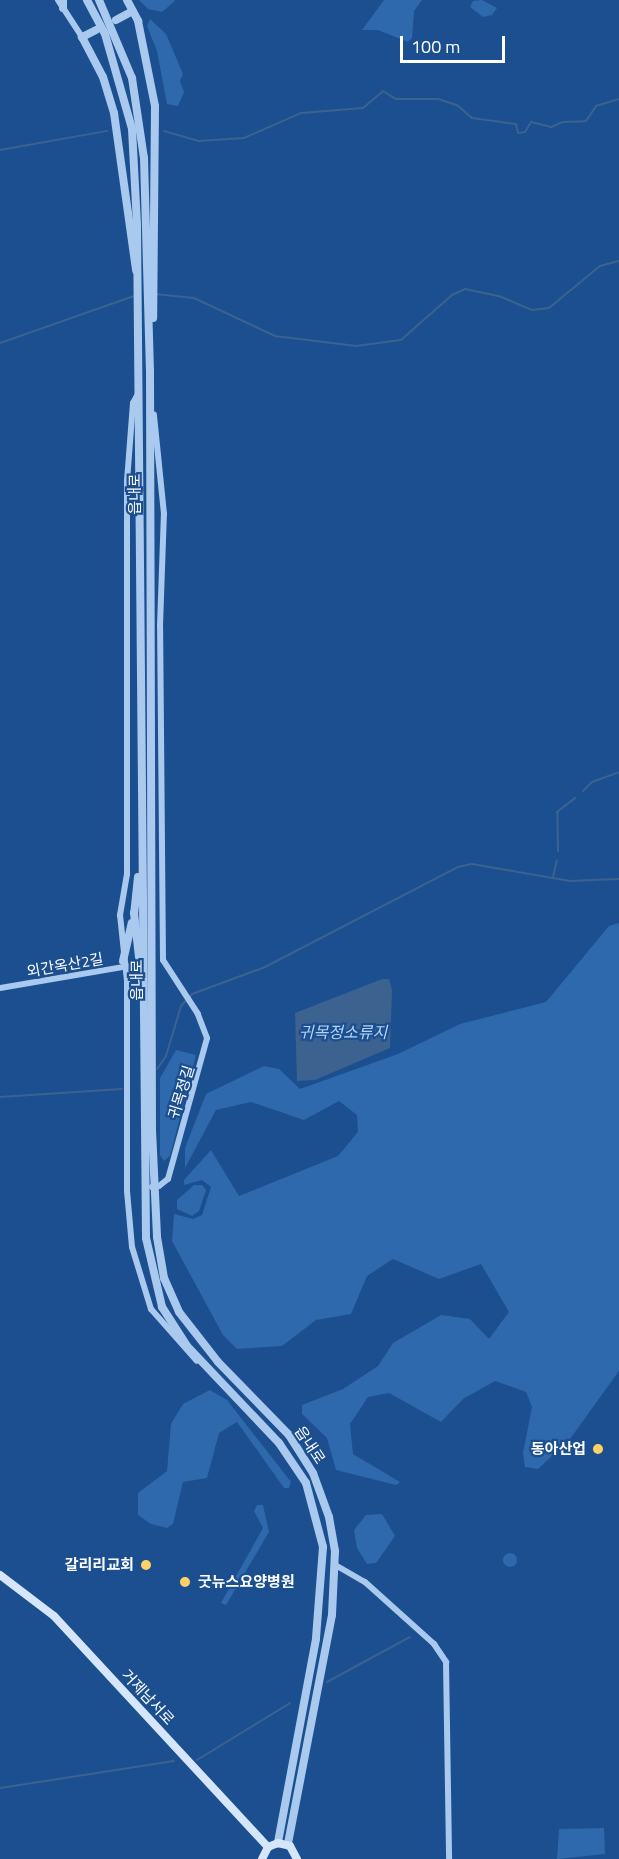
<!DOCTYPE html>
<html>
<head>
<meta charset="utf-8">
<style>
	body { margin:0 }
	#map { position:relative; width:619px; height:1859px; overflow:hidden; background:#1b4f8f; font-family:"Titillium Web","Noto Sans KR",sans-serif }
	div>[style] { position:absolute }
	.green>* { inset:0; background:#2e69ad }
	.round { border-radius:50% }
	.water>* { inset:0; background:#3c6290 }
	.stream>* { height:2px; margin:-1px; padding:0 1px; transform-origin:1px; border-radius:1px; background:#3c6290 }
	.minor>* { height:6px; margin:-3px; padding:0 3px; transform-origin:3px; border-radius:3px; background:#a9c9ee }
	.tertiary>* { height:8px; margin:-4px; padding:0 4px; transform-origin:4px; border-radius:4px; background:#a9c9ee }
	.secondary>* { height:8px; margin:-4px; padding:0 4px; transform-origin:4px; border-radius:4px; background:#d6e6fa }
	.dots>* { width:16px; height:16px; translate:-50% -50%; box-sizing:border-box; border:3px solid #1b4f8f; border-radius:50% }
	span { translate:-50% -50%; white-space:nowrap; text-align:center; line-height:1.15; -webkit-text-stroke:4.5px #1b4f8f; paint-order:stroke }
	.street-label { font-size:15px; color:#fff }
	.poi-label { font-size:15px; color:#fff; font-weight:700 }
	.right { translate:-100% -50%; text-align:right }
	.left { translate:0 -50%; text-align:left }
	.water-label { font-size:16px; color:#b5d3f5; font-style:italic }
	.scale { position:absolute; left:400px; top:36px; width:105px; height:27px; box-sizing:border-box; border:3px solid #fff; border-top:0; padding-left:8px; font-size:18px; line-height:21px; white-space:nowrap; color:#fff; -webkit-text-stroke:4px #1b4f8f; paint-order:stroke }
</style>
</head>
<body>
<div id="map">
	<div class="green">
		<div style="clip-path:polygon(139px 0,174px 0,175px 1px,162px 12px,148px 9px)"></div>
		<div style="clip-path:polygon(384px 0,422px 0,414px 11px,412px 38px,408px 42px,378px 30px,362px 30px)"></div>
		<div style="clip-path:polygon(482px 0,497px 8px,492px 15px,483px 17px,470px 7px,473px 1px)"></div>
		<div style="clip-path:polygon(150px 19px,166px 34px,183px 74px,180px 81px,184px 92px,178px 106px,167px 104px,157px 51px,147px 26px)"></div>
		<div style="clip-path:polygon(619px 923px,619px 1371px,570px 1439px,538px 1469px,525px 1467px,523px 1453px,532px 1407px,526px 1392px,495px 1381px,463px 1399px,441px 1422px,389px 1393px,368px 1397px,350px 1424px,353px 1454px,400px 1482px,396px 1485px,336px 1470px,327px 1438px,302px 1414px,302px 1405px,343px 1389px,378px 1366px,393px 1343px,441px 1315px,470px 1319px,489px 1339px,509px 1312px,481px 1264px,439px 1279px,393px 1259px,367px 1276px,351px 1314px,316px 1320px,282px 1346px,237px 1349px,223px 1335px,172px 1241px,174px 1214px,193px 1219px,202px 1215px,211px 1187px,202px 1180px,184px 1185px,184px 1180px,211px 1150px,239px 1196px,338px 1156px,358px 1132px,357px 1115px,339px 1101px,304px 1120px,251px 1102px,216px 1110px,185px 1168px,185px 1148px,206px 1094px,264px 1066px,279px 1069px,300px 1089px,398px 1054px,460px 1024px,546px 1002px,609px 926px)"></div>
		<div style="clip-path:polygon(176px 1050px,196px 1055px,170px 1156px,164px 1161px,160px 1155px,160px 1078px)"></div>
		<div style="clip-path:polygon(194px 1185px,202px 1185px,206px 1190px,199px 1211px,192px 1216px,177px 1209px,177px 1200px)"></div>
		<div style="clip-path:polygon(210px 1390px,227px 1400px,291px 1482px,289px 1488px,284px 1488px,237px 1422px,219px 1433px,207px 1478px,183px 1482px,173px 1524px,167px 1528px,151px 1524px,138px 1515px,138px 1493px,167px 1471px,171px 1424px,183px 1404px)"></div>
		<div style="clip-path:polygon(257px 1505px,263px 1505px,269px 1532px,226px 1605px,221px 1603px,263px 1528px,254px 1511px)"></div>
		<div style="clip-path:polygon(382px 1514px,395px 1536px,376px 1563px,367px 1564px,357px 1548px,354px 1530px,366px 1515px)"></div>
		<div class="round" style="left:503px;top:1553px;width:14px;height:14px"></div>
		<div style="clip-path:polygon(604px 1828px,605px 1854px,557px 1859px,559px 1829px)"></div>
	</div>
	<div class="water">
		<div style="clip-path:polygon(382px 979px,389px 979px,392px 990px,390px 1048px,315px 1080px,297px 1081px,295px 1013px)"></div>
	</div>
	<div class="stream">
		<div style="left:164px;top:131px;width:36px;rotate:16deg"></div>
		<div style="left:199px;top:141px;width:45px;rotate:-3.8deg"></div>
		<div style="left:244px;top:138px;width:62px;rotate:-23.7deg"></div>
		<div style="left:301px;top:113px;width:62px;rotate:-4.6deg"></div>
		<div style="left:363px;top:108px;width:26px;rotate:-40deg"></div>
		<div style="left:383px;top:91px;width:15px;rotate:32deg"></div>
		<div style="left:396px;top:99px;width:42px"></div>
		<div style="left:438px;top:99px;width:20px;rotate:18deg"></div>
		<div style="left:457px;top:105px;width:20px;rotate:41deg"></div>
		<div style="left:472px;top:118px;width:44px;rotate:7.8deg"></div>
		<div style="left:516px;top:124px;width:9px;rotate:77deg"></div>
		<div style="left:518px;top:133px;width:7px;rotate:-8deg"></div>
		<div style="left:525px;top:132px;width:12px;rotate:-59deg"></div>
		<div style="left:531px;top:122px;width:21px;rotate:14deg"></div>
		<div style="left:551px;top:127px;width:13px;rotate:-23deg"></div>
		<div style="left:563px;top:122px;width:23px;rotate:-2deg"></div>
		<div style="left:586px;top:121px;width:18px;rotate:-56deg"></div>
		<div style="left:596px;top:106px;width:24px;rotate:-17deg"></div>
		<div style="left:0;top:150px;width:109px;rotate:-10.1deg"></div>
		<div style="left:155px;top:294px;width:39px;rotate:6deg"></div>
		<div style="left:194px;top:298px;width:89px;rotate:25.1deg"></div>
		<div style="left:275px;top:336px;width:82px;rotate:7deg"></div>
		<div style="left:356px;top:346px;width:45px;rotate:-7.6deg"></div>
		<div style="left:401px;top:340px;width:68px;rotate:-41.4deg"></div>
		<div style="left:452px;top:295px;width:14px;rotate:-25deg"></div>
		<div style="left:465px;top:289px;width:35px;rotate:12deg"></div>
		<div style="left:499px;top:296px;width:36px;rotate:23deg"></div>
		<div style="left:532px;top:310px;width:17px;rotate:-7deg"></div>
		<div style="left:549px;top:308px;width:66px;rotate:-39.5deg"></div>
		<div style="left:600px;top:266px;width:20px;rotate:-15deg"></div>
		<div style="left:0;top:343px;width:142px;rotate:-19.3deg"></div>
		<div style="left:583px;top:791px;width:13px;rotate:-45deg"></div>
		<div style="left:592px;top:782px;width:29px;rotate:-20deg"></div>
		<div style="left:558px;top:851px;width:39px;rotate:-91deg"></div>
		<div style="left:557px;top:812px;width:23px;rotate:-38deg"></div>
		<div style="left:553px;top:877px;width:17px;rotate:-77deg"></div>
		<div style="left:157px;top:1069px;width:16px;rotate:-55deg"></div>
		<div style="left:166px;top:1056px;width:52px;rotate:-73.3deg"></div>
		<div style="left:181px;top:1006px;width:16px;rotate:-47deg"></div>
		<div style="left:192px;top:994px;width:78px;rotate:-20.3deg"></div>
		<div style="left:265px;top:967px;width:217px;rotate:-27.4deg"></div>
		<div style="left:458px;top:867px;width:14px;rotate:-12deg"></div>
		<div style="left:472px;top:864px;width:98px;rotate:9.9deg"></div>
		<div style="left:569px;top:881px;width:50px;rotate:-2.3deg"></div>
		<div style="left:0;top:1097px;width:122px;rotate:-3.8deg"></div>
		<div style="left:327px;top:1682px;width:94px;rotate:-28.5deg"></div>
		<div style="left:197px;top:1760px;width:109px;rotate:-31.5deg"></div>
		<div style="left:0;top:1788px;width:176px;rotate:-8.8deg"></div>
	</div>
	<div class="minor">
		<div style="left:58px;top:0;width:44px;rotate:57deg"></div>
		<div style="left:138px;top:394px;width:10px;rotate:119deg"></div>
		<div style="left:133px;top:403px;width:78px;rotate:94.4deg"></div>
		<div style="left:127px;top:481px;width:393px;rotate:90deg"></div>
		<div style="left:127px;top:874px;width:42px;rotate:99.7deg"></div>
		<div style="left:120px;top:915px;width:66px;rotate:83.9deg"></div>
		<div style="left:127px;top:981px;width:210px;rotate:90deg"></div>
		<div style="left:127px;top:1191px;width:56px;rotate:84.9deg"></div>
		<div style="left:132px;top:1247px;width:65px;rotate:73deg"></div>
		<div style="left:151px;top:1309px;width:69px;rotate:48.5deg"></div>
		<div style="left:0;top:988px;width:136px;rotate:-9.7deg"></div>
		<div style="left:152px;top:1187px;width:7px;rotate:-8deg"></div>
		<div style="left:159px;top:1186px;width:11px;rotate:-38deg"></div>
		<div style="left:168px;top:1179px;width:146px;rotate:-74.5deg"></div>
		<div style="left:207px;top:1038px;width:26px;rotate:-111deg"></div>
		<div style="left:198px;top:1014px;width:64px;rotate:-122.9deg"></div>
		<div style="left:163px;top:960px;width:334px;rotate:-90.5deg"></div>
		<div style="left:160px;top:626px;width:112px;rotate:-88deg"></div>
		<div style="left:164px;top:514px;width:100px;rotate:-95.8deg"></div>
		<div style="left:337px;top:1566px;width:32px;rotate:30deg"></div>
		<div style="left:365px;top:1582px;width:93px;rotate:41.9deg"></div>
		<div style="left:434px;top:1644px;width:22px;rotate:56deg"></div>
		<div style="left:446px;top:1662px;width:197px;rotate:89.1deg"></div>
	</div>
	<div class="tertiary">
		<div style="left:63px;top:0;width:8px;rotate:90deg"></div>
		<div style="left:87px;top:0;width:38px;rotate:62deg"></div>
		<div style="left:105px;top:34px;width:99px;rotate:74.1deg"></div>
		<div style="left:132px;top:129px;width:97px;rotate:87deg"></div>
		<div style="left:137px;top:226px;width:1012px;rotate:89.49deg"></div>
		<div style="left:146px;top:1238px;width:71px;rotate:76.9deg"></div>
		<div style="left:162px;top:1307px;width:46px;rotate:57.3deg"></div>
		<div style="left:187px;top:1346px;width:134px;rotate:46.5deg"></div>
		<div style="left:279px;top:1443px;width:48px;rotate:56deg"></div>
		<div style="left:306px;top:1483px;width:66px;rotate:75.1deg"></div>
		<div style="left:323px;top:1547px;width:92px;rotate:94.4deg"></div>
		<div style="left:316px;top:1639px;width:208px;rotate:100.6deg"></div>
		<div style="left:99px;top:0;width:85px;rotate:67.1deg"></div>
		<div style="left:132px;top:78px;width:81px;rotate:81.5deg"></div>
		<div style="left:144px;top:158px;width:212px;rotate:88.4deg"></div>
		<div style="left:150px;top:370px;width:760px;rotate:89.85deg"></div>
		<div style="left:152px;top:1130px;width:107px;rotate:87.3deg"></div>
		<div style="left:157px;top:1237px;width:42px;rotate:80.3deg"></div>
		<div style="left:164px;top:1278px;width:37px;rotate:66deg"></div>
		<div style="left:179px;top:1312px;width:63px;rotate:52deg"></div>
		<div style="left:218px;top:1362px;width:102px;rotate:45.8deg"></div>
		<div style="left:289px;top:1435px;width:45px;rotate:57.7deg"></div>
		<div style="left:313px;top:1473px;width:47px;rotate:70deg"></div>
		<div style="left:329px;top:1517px;width:35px;rotate:80deg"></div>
		<div style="left:335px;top:1551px;width:64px;rotate:92.7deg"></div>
		<div style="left:332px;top:1615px;width:233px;rotate:100.9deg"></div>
		<div style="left:127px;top:0;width:24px;rotate:62deg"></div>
		<div style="left:138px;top:21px;width:87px;rotate:78.7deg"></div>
		<div style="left:155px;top:106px;width:212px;rotate:90.5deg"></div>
		<div style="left:116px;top:20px;width:19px;rotate:-28deg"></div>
		<div style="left:96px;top:30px;width:16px;rotate:153deg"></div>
		<div style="left:82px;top:37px;width:45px;rotate:62.3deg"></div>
		<div style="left:103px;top:77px;width:38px;rotate:73deg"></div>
		<div style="left:114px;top:113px;width:159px;rotate:82deg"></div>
		<div style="left:138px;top:877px;width:36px;rotate:96deg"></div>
		<div style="left:134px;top:913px;width:44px;rotate:83.5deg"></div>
		<div style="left:123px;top:961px;width:39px;rotate:-77deg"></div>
	</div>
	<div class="secondary">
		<div style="left:0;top:1575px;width:68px;rotate:37.2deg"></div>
		<div style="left:54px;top:1616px;width:315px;rotate:47.2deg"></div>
		<div style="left:262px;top:1859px;width:13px;rotate:-63deg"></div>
		<div style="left:268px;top:1847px;width:11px;rotate:-22deg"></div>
		<div style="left:278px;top:1843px;width:12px;rotate:14deg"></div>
		<div style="left:290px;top:1846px;width:15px;rotate:62deg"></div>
	</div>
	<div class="dots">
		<div style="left:598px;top:1449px;background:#ffd166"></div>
		<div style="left:146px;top:1565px;background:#ffd166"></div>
		<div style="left:185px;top:1582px;background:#ffd166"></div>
	</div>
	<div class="street-label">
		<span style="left:135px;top:494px;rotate:-90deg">읍내로</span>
		<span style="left:65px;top:965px;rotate:-10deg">외간옥산2길</span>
		<span style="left:137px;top:980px;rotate:-90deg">읍내로</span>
		<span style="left:181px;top:1092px;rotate:-73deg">귀목정길</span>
		<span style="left:310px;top:1445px;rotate:56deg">읍내로</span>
		<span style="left:148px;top:1697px;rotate:47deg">거제남서로</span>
	</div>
	<div class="poi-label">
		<span class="right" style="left:586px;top:1449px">동아산업</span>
		<span class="right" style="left:134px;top:1565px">갈리리교회</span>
		<span class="left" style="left:198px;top:1582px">굿뉴스요양병원</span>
	</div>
	<div class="water-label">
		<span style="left:343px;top:1032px">귀목정소류지</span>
	</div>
	<div class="scale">100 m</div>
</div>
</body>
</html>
